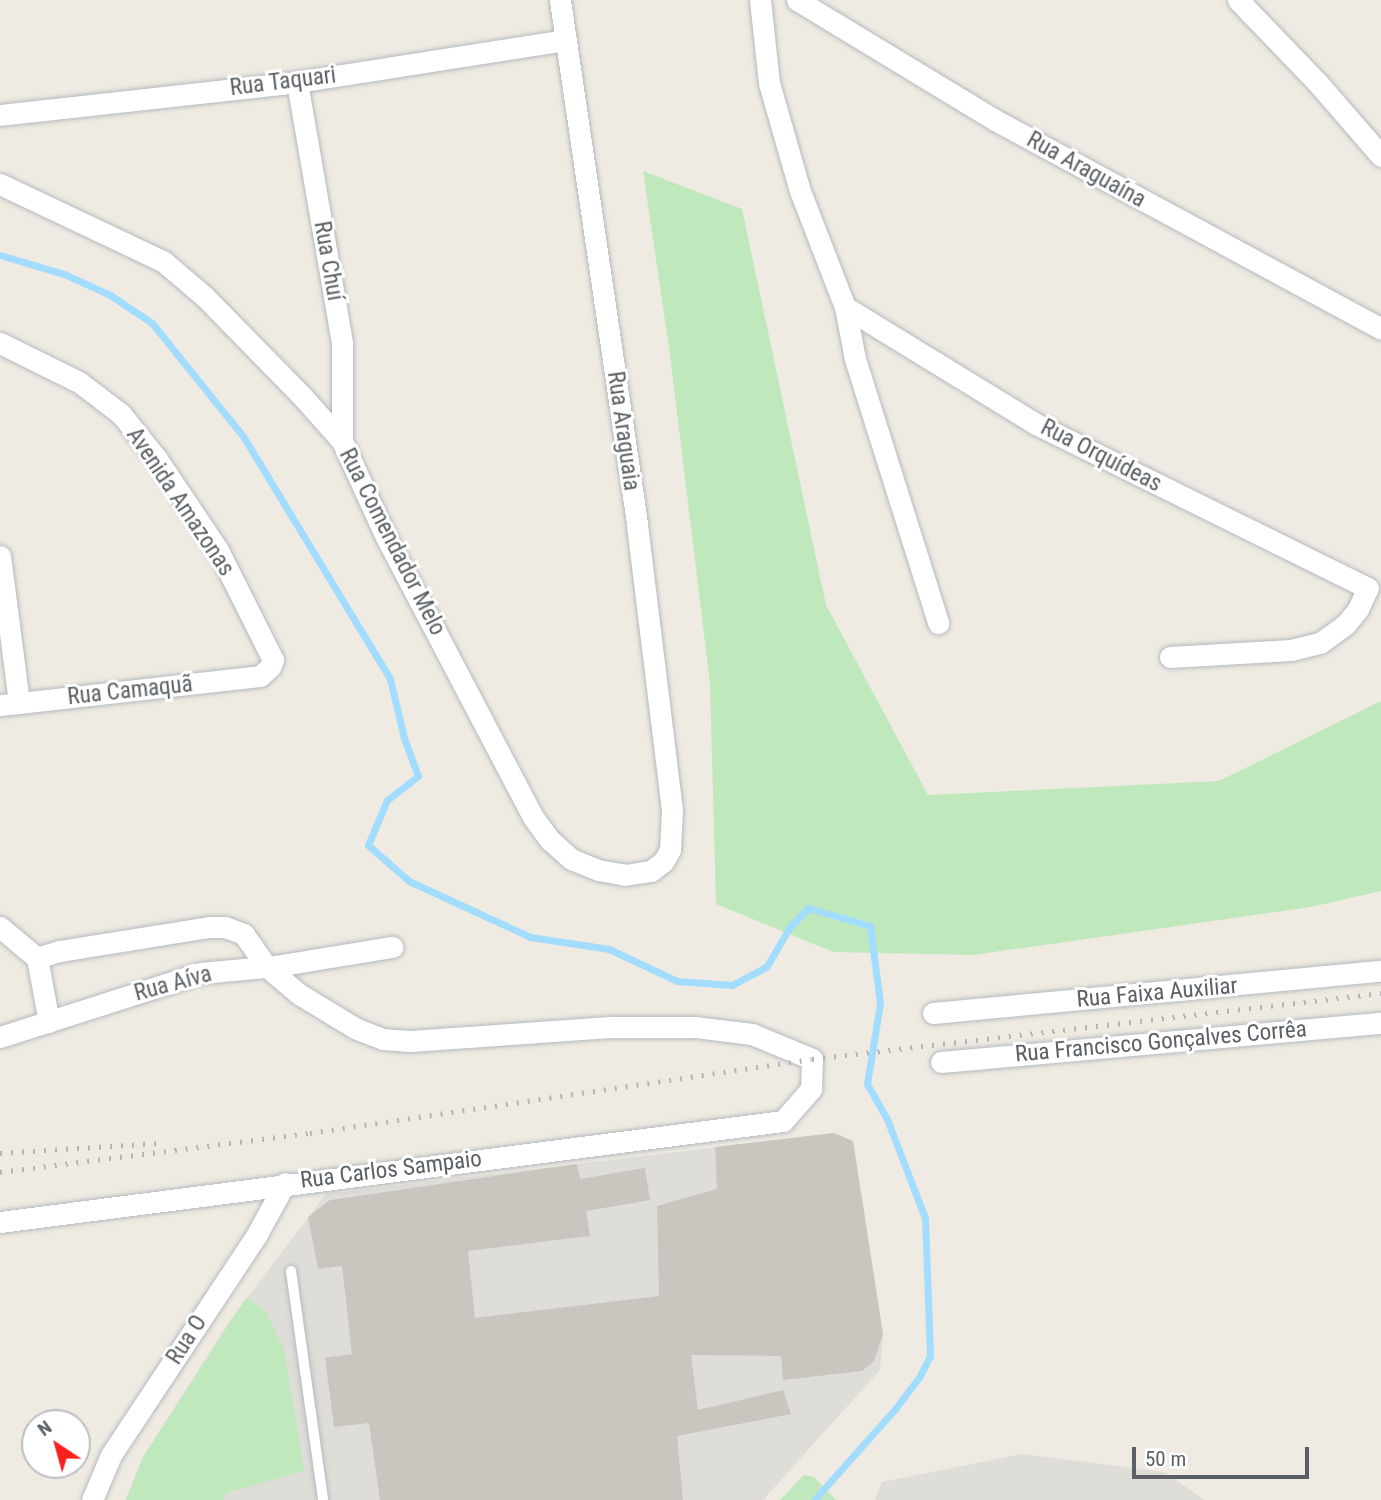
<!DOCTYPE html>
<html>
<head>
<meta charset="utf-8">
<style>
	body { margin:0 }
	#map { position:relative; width:1381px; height:1500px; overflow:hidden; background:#efebe2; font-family:"Roboto Condensed",sans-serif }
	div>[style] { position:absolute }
	.industrial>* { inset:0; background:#dfddd7 }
	.green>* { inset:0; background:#bfe9bc }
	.stream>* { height:7px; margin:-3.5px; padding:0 3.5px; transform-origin:3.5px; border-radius:3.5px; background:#a2ddff }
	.building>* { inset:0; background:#cac6bf }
	.roads { filter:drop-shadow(0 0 2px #b5b9be) drop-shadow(0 0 2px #b5b9be) }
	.lane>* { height:10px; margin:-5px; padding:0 5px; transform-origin:5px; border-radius:5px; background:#fff }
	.street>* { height:21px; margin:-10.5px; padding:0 10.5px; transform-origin:10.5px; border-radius:10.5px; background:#fff }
	.rail>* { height:5px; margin-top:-2.5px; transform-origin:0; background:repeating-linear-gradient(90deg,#b4b5b6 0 2px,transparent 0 11px) }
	span { translate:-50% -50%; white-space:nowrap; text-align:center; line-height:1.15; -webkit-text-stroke:6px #fff; paint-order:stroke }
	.street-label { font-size:23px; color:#5a6065 }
	.north { position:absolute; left:21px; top:1409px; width:70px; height:70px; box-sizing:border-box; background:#fff; border:2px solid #bdbfc1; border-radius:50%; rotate:324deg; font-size:19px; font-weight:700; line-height:28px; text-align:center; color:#5a6065 }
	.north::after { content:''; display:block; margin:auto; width:24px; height:32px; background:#f9201e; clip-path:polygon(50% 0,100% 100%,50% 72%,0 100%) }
	.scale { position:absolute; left:1132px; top:1447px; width:177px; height:32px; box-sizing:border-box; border:4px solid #5a6065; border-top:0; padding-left:9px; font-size:21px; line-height:24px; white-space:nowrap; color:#5a6065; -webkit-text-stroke:5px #fff; paint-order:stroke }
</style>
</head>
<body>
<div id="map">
	<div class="industrial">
		<div style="clip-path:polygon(834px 1133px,853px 1141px,883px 1334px,880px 1370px,763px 1500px,125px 1500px,143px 1457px,230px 1320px,326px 1194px)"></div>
		<div style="clip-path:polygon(1022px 1454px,1165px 1472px,1204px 1500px,875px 1500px,882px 1482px)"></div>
	</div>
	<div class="green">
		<div style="clip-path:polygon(643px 171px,742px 209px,826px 605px,928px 795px,1219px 781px,1381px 701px,1381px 891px,1311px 907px,973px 955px,833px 952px,716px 904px,710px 684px,670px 355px)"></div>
		<div style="clip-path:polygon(246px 1298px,265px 1310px,284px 1350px,304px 1471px,226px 1493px,223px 1500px,126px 1500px,143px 1457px)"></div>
		<div style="clip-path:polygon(804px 1475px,814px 1477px,836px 1500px,780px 1500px)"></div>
	</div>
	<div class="stream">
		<div style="left:0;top:255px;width:67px;rotate:16.5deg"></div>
		<div style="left:64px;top:274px;width:51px;rotate:24.5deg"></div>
		<div style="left:110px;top:295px;width:50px;rotate:33.7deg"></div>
		<div style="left:152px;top:323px;width:145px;rotate:51.2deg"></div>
		<div style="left:243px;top:436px;width:284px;rotate:58.8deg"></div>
		<div style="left:390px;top:679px;width:61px;rotate:76.7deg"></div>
		<div style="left:404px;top:738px;width:40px;rotate:69.8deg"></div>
		<div style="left:418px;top:776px;width:39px;rotate:142deg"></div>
		<div style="left:387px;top:800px;width:49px;rotate:112.9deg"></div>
		<div style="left:368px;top:845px;width:55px;rotate:41.3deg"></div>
		<div style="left:409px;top:881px;width:133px;rotate:24.8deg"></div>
		<div style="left:530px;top:937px;width:80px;rotate:8.6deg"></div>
		<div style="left:609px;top:949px;width:75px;rotate:25.2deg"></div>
		<div style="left:677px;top:981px;width:55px;rotate:4.2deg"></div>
		<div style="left:732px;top:985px;width:40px;rotate:-28deg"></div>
		<div style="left:767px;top:966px;width:44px;rotate:-59.9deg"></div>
		<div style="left:789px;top:928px;width:28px;rotate:-46deg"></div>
		<div style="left:808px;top:908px;width:65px;rotate:16.2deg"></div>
		<div style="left:870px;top:926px;width:78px;rotate:82.6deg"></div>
		<div style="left:880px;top:1003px;width:82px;rotate:99.1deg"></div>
		<div style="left:867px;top:1084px;width:40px;rotate:60.3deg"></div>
		<div style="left:887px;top:1119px;width:106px;rotate:69deg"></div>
		<div style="left:925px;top:1218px;width:138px;rotate:87.9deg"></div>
		<div style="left:930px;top:1356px;width:22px;rotate:117deg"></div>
		<div style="left:920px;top:1376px;width:41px;rotate:127.1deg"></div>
		<div style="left:895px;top:1409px;width:122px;rotate:131.7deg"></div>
	</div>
	<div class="building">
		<div style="clip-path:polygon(834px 1133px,853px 1141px,883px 1334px,874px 1361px,862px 1371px,783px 1380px,781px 1356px,691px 1355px,698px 1410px,783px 1390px,791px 1414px,677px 1436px,683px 1500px,380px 1500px,369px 1423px,334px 1427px,325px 1358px,352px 1354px,342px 1266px,318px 1269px,308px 1217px,330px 1200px,577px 1164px,580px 1179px,645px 1168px,650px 1200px,586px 1211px,590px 1236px,468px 1251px,475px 1318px,659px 1296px,657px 1206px,717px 1189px,715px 1147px)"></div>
	</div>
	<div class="roads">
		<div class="lane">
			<div style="left:291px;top:1271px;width:231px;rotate:82deg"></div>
		</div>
		<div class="street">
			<div style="left:760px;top:0;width:83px;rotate:83.8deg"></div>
			<div style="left:769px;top:83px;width:112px;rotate:74deg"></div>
			<div style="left:800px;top:191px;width:124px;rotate:68.8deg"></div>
			<div style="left:845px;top:307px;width:53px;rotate:79.1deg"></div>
			<div style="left:855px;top:359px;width:277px;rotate:72.5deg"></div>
			<div style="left:797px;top:0;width:232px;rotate:31.2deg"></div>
			<div style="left:995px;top:120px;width:439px;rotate:28.4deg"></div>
			<div style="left:1238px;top:0;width:114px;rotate:46.1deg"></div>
			<div style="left:1317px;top:82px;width:98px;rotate:49.1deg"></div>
			<div style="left:297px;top:82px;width:264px;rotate:80.2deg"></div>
			<div style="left:342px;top:342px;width:99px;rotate:90deg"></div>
			<div style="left:0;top:115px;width:299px;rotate:-6.3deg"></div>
			<div style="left:297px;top:82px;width:272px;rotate:-8.9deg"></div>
			<div style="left:0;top:184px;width:182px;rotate:25.4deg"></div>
			<div style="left:164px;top:262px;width:54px;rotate:40.5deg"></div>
			<div style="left:205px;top:297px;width:139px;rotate:45.6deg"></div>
			<div style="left:302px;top:396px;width:60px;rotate:48.4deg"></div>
			<div style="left:342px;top:441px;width:106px;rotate:65.4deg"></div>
			<div style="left:386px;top:537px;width:316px;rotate:62.3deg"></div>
			<div style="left:533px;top:817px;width:29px;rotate:54deg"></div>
			<div style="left:550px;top:840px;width:28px;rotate:42deg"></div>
			<div style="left:571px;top:859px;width:29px;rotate:22deg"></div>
			<div style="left:598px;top:870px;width:27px;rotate:10deg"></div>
			<div style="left:625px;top:875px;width:26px;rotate:-9deg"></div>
			<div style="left:651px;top:871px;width:15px;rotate:-37deg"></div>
			<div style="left:663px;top:862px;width:14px;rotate:-60deg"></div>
			<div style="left:670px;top:850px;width:40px;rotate:-87.1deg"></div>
			<div style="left:672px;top:810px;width:289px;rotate:-97deg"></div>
			<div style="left:637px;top:523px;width:529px;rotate:-98.38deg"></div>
			<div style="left:845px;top:307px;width:224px;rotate:31.5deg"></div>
			<div style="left:1036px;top:424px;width:370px;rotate:26.3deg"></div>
			<div style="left:0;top:343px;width:88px;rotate:26.3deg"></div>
			<div style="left:79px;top:382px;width:53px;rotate:37.3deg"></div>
			<div style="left:121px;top:414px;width:58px;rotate:51.3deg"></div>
			<div style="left:157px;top:459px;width:110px;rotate:56.2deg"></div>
			<div style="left:218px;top:550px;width:123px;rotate:63.4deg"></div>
			<div style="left:273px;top:660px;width:8px;rotate:113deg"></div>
			<div style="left:270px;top:667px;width:13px;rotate:138deg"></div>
			<div style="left:260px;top:676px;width:262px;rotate:173.6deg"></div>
			<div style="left:0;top:556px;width:148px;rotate:82.6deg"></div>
			<div style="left:1170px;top:657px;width:121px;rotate:-3.3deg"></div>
			<div style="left:1291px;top:650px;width:30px;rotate:-14deg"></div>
			<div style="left:1320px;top:643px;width:32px;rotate:-36deg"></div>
			<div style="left:1346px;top:624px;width:19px;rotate:-51deg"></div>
			<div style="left:1358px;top:609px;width:23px;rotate:-65deg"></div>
			<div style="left:0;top:927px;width:48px;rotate:40deg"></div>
			<div style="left:37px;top:958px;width:65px;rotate:79.4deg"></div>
			<div style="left:933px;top:1013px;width:450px;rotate:-5.4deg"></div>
			<div style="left:0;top:1037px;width:211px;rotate:-17.7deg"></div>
			<div style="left:201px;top:973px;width:75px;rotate:-5.3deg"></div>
			<div style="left:276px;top:966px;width:118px;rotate:-9.3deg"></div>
			<div style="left:941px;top:1062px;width:442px;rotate:-5.1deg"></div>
			<div style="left:0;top:1222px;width:789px;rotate:-7.35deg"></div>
			<div style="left:783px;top:1121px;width:43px;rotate:-48.8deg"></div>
			<div style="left:811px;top:1089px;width:30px;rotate:-88deg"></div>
			<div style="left:812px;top:1059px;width:65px;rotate:-157.4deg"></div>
			<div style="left:752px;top:1034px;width:56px;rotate:-172.9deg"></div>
			<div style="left:696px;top:1027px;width:86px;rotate:180deg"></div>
			<div style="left:610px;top:1027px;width:200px;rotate:176deg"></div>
			<div style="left:410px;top:1041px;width:27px;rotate:-176deg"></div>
			<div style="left:383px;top:1039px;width:30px;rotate:-159deg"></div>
			<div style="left:355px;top:1028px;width:66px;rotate:-148.7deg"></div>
			<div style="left:299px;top:994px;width:43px;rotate:-139.7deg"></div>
			<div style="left:266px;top:966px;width:39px;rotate:-125deg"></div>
			<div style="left:244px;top:934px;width:20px;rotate:-160deg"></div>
			<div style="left:225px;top:927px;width:16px;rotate:180deg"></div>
			<div style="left:209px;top:927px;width:152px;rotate:170.9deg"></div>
			<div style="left:59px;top:951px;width:23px;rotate:162deg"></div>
			<div style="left:92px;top:1500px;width:49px;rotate:-67.1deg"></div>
			<div style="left:111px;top:1455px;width:265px;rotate:-56.5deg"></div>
			<div style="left:257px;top:1234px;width:58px;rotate:-61.2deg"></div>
		</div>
	</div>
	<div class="rail">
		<div style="left:0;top:1153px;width:160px;rotate:-3.6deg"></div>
		<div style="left:0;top:1172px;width:312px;rotate:-7.2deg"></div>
		<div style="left:310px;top:1133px;width:507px;rotate:-8.39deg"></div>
		<div style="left:812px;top:1059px;width:573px;rotate:-6.62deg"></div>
	</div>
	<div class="street-label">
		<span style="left:283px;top:82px;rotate:-7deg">Rua Taquari</span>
		<span style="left:1086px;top:170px;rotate:29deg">Rua Araguaína</span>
		<span style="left:328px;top:261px;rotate:80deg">Rua Chuí</span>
		<span style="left:623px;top:431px;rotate:82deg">Rua Araguaia</span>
		<span style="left:1101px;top:456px;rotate:27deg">Rua Orquídeas</span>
		<span style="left:180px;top:502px;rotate:56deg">Avenida Amazonas</span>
		<span style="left:392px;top:542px;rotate:63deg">Rua Comendador Melo</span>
		<span style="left:130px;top:691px;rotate:-6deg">Rua Camaquã</span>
		<span style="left:173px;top:984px;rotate:-15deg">Rua Aíva</span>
		<span style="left:1157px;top:993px;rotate:-5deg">Rua Faixa Auxiliar</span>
		<span style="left:1161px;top:1042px;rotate:-5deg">Rua Francisco Gonçalves Corrêa</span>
		<span style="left:391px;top:1170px;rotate:-7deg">Rua Carlos Sampaio</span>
		<span style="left:187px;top:1340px;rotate:-57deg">Rua O</span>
	</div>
	<div class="north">N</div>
	<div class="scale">50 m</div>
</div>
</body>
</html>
